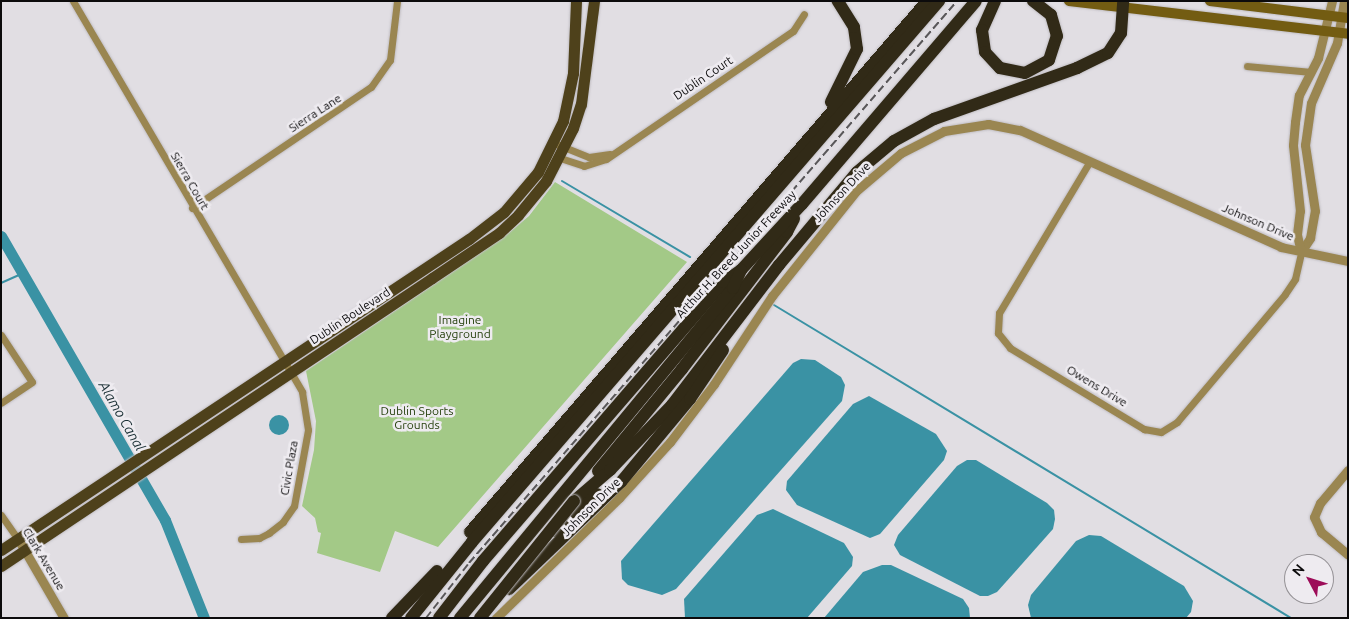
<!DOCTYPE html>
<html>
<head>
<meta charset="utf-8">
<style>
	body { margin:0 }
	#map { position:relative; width:1349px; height:619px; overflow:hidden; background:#e1dee3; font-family:Ubuntu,sans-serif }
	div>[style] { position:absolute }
	.green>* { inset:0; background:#a3c987 }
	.water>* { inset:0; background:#3a92a4 }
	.round { border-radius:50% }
	.stream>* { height:2px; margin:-1px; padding:0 1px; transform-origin:1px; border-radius:1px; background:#3a92a4 }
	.river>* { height:11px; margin:-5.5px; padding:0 5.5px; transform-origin:5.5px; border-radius:5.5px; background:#3a92a4 }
	.roads { filter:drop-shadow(0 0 1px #bfbcc1) drop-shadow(0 0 1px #bfbcc1) }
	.minor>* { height:7px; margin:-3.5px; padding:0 3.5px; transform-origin:3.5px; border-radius:3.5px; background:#9a8651 }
	.tertiary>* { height:9px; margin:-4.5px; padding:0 4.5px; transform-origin:4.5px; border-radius:4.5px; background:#9a8651 }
	.secondary>* { height:10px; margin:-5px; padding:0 5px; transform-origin:5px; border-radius:5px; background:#735c12 }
	.primary>* { height:11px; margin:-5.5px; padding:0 5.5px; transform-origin:5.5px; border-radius:5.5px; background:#4e411b }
	.motorway>* { height:12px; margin:-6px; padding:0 6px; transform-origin:6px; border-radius:6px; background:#312a17 }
	.rail>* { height:2px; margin-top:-1px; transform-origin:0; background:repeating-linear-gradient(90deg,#595759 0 8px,transparent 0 12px) }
	.bridges { filter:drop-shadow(0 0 1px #bfbcc1) drop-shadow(0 0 1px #bfbcc1) }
	.motorway-bridge>* { height:12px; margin:-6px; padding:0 6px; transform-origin:6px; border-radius:6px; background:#312a17 }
	span { translate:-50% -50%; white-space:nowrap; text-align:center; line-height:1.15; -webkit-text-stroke:5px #eeebf0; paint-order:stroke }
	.street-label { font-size:12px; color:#0c0b0c }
	.park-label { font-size:12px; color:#26410d }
	.water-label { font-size:14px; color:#192e33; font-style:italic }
	.frame { position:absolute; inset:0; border:2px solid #0c0b0c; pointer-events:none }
	.north { position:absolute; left:1284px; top:554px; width:50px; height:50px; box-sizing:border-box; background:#eeebf0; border:1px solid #949195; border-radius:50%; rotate:310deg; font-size:14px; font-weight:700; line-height:20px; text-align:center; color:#0c0b0c }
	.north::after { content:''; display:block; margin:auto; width:18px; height:22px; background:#9d0c59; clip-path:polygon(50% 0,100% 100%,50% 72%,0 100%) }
</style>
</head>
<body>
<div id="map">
	<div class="green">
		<div style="clip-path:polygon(555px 182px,687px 262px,438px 547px,395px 531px,380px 572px,317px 553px,321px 533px,318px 532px,315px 518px,302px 506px,314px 450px,316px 421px,306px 371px,503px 238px,529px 216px)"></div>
	</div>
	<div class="water">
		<div style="clip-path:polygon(801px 359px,815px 360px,841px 377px,845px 385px,842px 401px,676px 589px,662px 595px,628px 585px,622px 579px,621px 561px,793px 363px)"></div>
		<div style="clip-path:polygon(869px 396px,936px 434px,947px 451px,944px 460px,880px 534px,870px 538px,797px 505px,786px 490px,787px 481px,853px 404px)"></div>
		<div class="round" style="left:269px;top:415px;width:20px;height:20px"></div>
		<div style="clip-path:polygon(967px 460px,976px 460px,1047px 503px,1054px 510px,1055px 519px,1053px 529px,997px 592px,988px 596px,980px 596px,900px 555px,894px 545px,898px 535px,957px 466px)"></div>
		<div style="clip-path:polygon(773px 509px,844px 543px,853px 557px,852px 566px,807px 618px,685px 618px,684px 599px,757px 515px)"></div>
		<div style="clip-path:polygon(1089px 535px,1101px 536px,1184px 586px,1193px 601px,1191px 612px,1186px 618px,1031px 618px,1028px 605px,1031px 595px,1076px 541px)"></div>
		<div style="clip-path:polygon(882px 565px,891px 565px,963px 599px,969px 608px,970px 618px,824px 618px,863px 572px)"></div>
	</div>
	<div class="stream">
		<div style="left:562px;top:181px;width:149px;rotate:30.7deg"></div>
		<div style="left:1px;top:283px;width:24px;rotate:-24deg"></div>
		<div style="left:774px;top:305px;width:604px;rotate:31.19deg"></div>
	</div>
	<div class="river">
		<div style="left:1px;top:236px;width:328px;rotate:60deg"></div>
		<div style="left:165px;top:520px;width:105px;rotate:68.3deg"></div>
	</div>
	<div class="roads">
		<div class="minor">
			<div style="left:73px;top:1px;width:453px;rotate:59.6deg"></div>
			<div style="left:302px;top:392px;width:38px;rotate:81deg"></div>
			<div style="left:308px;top:430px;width:77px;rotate:100.4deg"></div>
			<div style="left:294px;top:506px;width:19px;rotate:125deg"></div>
			<div style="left:283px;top:522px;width:18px;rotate:142deg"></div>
			<div style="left:269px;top:533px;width:11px;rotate:153deg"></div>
			<div style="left:259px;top:538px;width:18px;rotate:177deg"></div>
			<div style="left:1247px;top:66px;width:64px;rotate:5.4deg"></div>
			<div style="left:554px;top:143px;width:38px;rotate:22deg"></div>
			<div style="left:589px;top:157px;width:21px;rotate:-8deg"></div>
			<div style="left:557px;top:157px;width:28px;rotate:18deg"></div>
			<div style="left:584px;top:166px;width:23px;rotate:-18deg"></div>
			<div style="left:606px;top:159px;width:227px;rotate:-34.4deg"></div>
			<div style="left:793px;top:31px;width:20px;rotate:-57deg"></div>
			<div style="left:1090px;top:161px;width:177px;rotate:120.9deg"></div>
			<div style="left:999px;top:313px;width:20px;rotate:93deg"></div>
			<div style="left:998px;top:333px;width:19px;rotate:51deg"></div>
			<div style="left:1010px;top:348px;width:157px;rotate:31.2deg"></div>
			<div style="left:1144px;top:429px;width:17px;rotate:10deg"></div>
			<div style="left:1161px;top:432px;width:19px;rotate:-32deg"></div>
			<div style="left:1177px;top:422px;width:167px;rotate:-49.8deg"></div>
			<div style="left:1285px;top:294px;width:18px;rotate:-56deg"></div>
			<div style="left:1295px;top:279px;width:28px;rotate:-77deg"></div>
			<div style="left:192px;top:208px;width:216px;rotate:-34.1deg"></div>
			<div style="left:371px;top:87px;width:33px;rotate:-55deg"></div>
			<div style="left:390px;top:60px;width:59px;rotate:-83.2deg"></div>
			<div style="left:1px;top:335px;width:56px;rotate:56.6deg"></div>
			<div style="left:32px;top:382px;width:37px;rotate:146deg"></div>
			<div style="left:1px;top:515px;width:29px;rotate:55deg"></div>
		</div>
		<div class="tertiary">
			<div style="left:1301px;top:252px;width:17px;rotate:-57deg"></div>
			<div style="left:1310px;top:238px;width:27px;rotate:-80deg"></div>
			<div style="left:1315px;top:211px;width:67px;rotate:-98.6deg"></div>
			<div style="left:1305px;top:145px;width:42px;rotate:-81.9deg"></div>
			<div style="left:1311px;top:103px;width:65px;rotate:-66.6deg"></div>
			<div style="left:1337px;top:43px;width:43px;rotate:-80.5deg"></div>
			<div style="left:1301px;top:252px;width:18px;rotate:-103deg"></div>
			<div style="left:1297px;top:234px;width:23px;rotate:-83deg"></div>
			<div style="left:1300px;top:211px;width:66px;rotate:-96.1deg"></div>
			<div style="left:1293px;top:145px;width:23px;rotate:-85deg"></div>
			<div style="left:1295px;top:122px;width:27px;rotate:-82deg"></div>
			<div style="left:1299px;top:95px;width:42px;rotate:-62.8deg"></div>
			<div style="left:1318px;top:58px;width:59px;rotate:-76.2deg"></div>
			<div style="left:1348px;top:470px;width:43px;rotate:130.3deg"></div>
			<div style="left:1320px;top:503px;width:15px;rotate:113deg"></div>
			<div style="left:1314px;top:517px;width:17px;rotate:65deg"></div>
			<div style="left:1321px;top:532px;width:35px;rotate:40deg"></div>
			<div style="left:18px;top:539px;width:91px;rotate:59.8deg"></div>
			<div style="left:496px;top:618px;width:172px;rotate:-44.3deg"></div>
			<div style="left:619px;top:498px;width:76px;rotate:-47.7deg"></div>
			<div style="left:670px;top:442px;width:73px;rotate:-52.8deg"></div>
			<div style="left:714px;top:384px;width:105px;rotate:-56.6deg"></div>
			<div style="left:772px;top:296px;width:134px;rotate:-51.3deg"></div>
			<div style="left:856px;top:191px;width:59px;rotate:-40.2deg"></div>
			<div style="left:901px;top:153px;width:48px;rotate:-27.1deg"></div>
			<div style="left:944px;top:131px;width:45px;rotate:-9deg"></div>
			<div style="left:988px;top:124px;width:33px;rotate:11deg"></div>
			<div style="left:1020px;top:130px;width:286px;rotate:24.1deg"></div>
			<div style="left:1281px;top:247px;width:68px;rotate:11.8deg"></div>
		</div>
		<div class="secondary">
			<div style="left:1069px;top:1px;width:281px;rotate:6.7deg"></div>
			<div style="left:1210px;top:1px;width:139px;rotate:7deg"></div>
		</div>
		<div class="primary">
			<div style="left:1px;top:550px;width:562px;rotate:-33.61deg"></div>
			<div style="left:469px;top:239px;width:44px;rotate:-37.6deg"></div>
			<div style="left:504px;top:212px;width:52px;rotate:-49.6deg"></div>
			<div style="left:538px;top:172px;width:57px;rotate:-63.9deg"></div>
			<div style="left:563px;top:121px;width:49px;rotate:-78.2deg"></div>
			<div style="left:573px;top:73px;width:72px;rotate:-87.6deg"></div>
			<div style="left:1px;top:566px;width:518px;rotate:-33.75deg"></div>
			<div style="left:432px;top:278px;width:81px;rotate:-33.9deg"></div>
			<div style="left:499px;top:233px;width:26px;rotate:-43deg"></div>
			<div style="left:518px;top:215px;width:44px;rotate:-50.5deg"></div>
			<div style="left:546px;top:181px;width:59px;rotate:-63deg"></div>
			<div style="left:573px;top:128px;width:25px;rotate:-72deg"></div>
			<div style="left:581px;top:104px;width:104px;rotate:-82.8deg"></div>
		</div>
		<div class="motorway">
			<div style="left:995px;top:1px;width:32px;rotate:114deg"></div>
			<div style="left:982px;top:30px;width:22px;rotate:82deg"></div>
			<div style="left:985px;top:52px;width:22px;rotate:47deg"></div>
			<div style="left:1000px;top:68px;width:25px;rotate:11deg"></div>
			<div style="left:1025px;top:73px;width:27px;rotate:-28deg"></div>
			<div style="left:1049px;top:60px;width:25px;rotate:-72deg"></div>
			<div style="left:1057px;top:36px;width:22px;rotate:-106deg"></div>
			<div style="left:1051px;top:15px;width:23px;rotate:-142deg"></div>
			<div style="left:831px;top:102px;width:59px;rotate:-63.9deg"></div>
			<div style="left:857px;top:49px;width:22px;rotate:-98deg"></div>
			<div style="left:854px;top:27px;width:31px;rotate:-122deg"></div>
			<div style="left:598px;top:471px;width:132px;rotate:-50.5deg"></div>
			<div style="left:682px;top:369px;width:173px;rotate:-52.5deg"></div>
			<div style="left:787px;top:232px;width:15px;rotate:-62deg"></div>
			<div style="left:574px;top:501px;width:48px;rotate:-40.7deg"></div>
			<div style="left:610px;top:470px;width:90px;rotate:-46.4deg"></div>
			<div style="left:672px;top:405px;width:176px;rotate:-52.6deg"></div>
			<div style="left:779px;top:265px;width:121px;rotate:-50deg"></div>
			<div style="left:857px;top:172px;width:48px;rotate:-40deg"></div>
			<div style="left:894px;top:141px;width:46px;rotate:-28.8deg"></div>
			<div style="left:934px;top:119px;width:152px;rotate:-19.6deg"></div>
			<div style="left:1077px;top:68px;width:34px;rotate:-26deg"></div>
			<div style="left:1108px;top:53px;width:24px;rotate:-57deg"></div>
			<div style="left:1121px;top:33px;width:32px;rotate:-86deg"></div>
			<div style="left:554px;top:531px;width:57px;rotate:-40.1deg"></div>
			<div style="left:470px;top:532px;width:701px;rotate:-49.28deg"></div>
			<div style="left:509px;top:589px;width:155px;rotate:-43.7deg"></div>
			<div style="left:621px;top:482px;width:108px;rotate:-50.3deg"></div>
			<div style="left:690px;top:399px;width:59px;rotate:-56deg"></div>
			<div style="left:392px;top:618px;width:65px;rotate:-46.2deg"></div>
			<div style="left:411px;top:618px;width:97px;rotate:-51.2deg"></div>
			<div style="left:472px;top:542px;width:715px;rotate:-49.2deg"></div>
			<div style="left:439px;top:618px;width:72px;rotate:-52.3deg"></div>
			<div style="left:483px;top:561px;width:369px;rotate:-49.2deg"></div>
			<div style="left:724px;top:282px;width:21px;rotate:-35deg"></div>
			<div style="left:741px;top:270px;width:90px;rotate:-47.3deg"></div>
			<div style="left:802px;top:204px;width:267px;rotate:-49.4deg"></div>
			<div style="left:460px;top:618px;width:428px;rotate:-50.4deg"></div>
			<div style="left:733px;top:288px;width:20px;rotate:-66deg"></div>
		</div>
	</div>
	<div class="rail">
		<div style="left:426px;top:618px;width:70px;rotate:-52deg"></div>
		<div style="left:469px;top:563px;width:744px;rotate:-49.03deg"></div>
	</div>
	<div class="bridges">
		<div class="motorway-bridge">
			<div style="left:480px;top:618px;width:150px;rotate:-51.2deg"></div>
		</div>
	</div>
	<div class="street-label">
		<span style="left:703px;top:78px;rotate:-34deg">Dublin Court</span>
		<span style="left:315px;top:113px;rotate:-33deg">Sierra Lane</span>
		<span style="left:190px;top:181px;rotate:60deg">Sierra Court</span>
		<span style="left:842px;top:192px;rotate:-47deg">Johnson Drive</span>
		<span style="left:1258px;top:222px;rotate:23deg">Johnson Drive</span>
		<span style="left:736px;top:254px;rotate:-47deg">Arthur H. Breed Junior Freeway</span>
		<span style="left:350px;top:316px;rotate:-33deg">Dublin Boulevard</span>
		<span style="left:1097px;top:386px;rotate:31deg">Owens Drive</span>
		<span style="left:289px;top:468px;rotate:-80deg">Civic Plaza</span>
		<span style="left:591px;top:507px;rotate:-45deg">Johnson Drive</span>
		<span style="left:44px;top:559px;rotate:59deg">Clark Avenue</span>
	</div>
	<div class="park-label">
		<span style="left:460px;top:327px">Imagine<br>Playground</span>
		<span style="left:417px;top:418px">Dublin Sports<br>Grounds</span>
	</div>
	<div class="water-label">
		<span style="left:122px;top:416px;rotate:60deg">Alamo Canal</span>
	</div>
	<div class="frame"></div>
	<div class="north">N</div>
</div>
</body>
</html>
